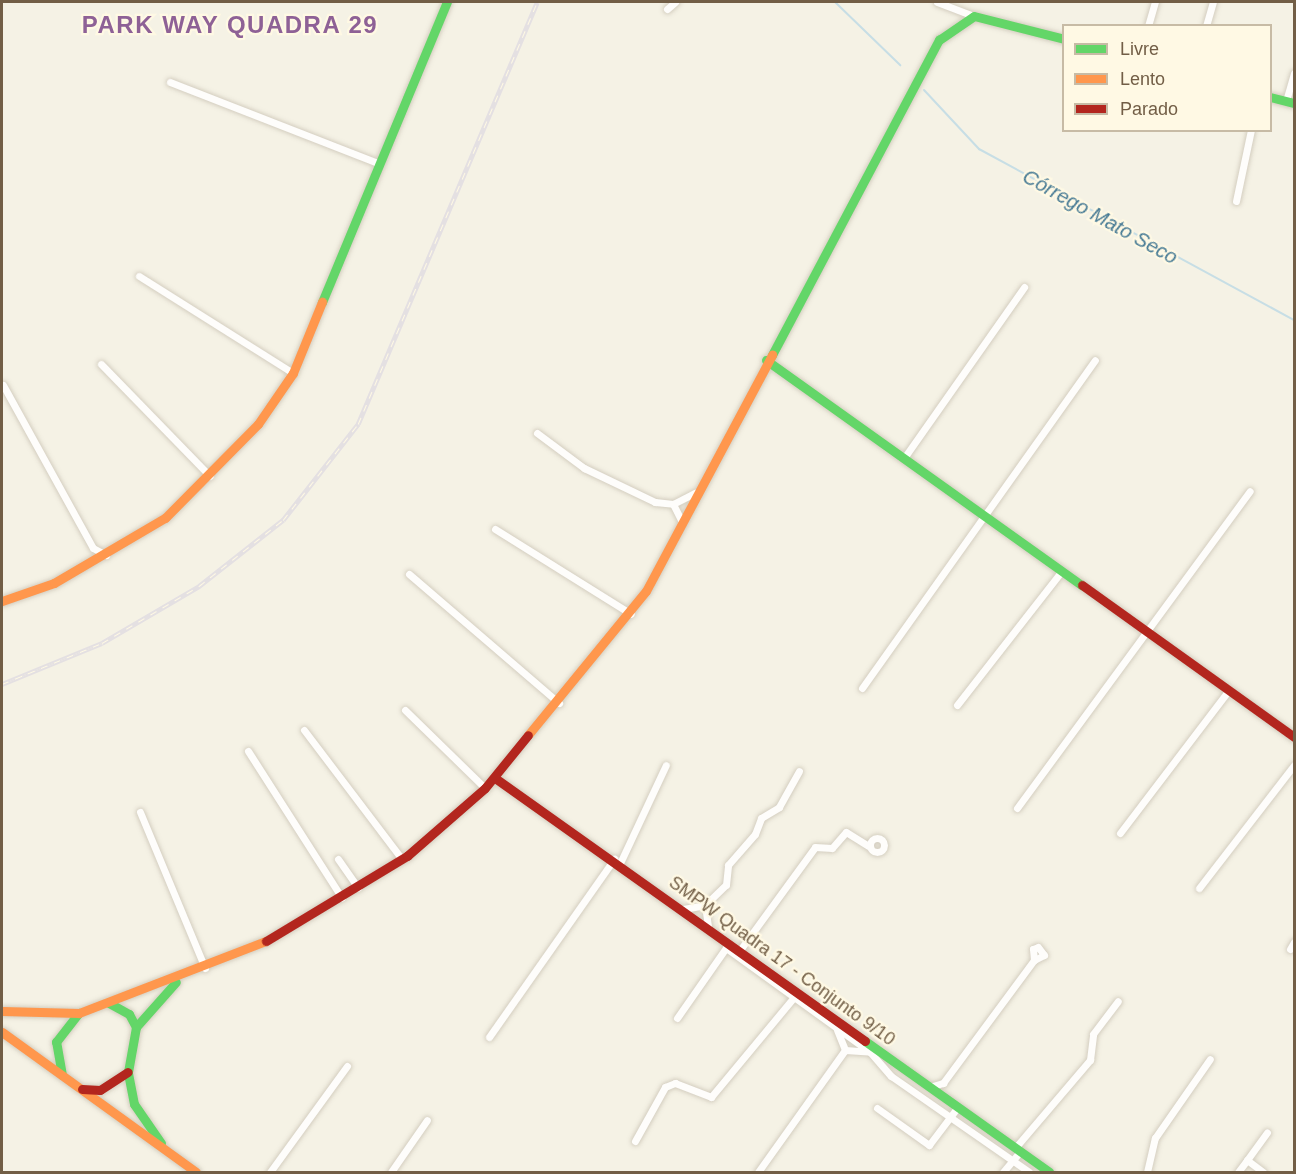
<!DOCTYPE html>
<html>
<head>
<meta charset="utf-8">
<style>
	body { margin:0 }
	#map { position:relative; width:1296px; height:1174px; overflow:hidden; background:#f5f2e5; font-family:Arial,sans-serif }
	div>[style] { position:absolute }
	.stream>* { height:2px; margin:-1px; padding:0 1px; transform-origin:1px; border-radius:1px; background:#c7dee5 }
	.roads { filter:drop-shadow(0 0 2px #d4cec0) drop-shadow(0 0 2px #d4cec0) }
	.street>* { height:7px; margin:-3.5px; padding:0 3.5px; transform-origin:3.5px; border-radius:3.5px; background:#fefdfb }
	.street>.ring { margin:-3.5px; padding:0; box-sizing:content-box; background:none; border:7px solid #fefdfb; border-radius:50% }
	.fast>* { height:9px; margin:-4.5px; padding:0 4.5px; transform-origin:4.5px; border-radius:4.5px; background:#63d668 }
	.slow>* { height:9px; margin:-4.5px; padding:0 4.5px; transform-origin:4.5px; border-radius:4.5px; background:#ff974d }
	.jam>* { height:9px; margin:-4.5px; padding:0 4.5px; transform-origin:4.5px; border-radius:4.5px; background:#b3261e }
	.rail>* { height:4.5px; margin-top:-2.25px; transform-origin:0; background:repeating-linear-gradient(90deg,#fff9e4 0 7px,#e4e0e2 0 14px); box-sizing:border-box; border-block:2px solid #e4e0e2 }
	span { translate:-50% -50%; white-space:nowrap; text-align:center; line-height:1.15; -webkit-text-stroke:4.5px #fff9e4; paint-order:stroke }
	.street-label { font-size:18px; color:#725e46 }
	.water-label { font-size:20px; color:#457994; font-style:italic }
	.district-label { font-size:24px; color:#8e6196; font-weight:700; letter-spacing:1.5px }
	.frame { position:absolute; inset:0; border:3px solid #725e46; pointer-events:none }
	.legend { position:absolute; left:1062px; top:24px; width:210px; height:108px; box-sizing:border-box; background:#fff9e4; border:2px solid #c7bba5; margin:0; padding:8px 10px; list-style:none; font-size:18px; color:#725e46 }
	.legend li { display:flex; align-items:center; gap:12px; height:30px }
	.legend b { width:30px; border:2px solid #c7bba5 }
</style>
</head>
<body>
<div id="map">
	<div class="stream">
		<div style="left:835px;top:2px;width:91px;rotate:44.1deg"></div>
		<div style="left:924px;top:90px;width:81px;rotate:47deg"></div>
		<div style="left:979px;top:149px;width:358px;rotate:28.5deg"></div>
	</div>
	<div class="roads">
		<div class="street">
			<div style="left:937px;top:2px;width:40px;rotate:21deg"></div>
			<div style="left:667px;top:9px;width:11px;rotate:-41deg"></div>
			<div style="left:1148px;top:26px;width:25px;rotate:-74deg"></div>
			<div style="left:1206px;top:26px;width:25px;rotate:-74deg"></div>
			<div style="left:170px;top:82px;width:225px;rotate:21.3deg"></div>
			<div style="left:1286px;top:101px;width:29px;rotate:-74deg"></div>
			<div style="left:1236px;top:201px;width:73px;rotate:-78.1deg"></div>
			<div style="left:139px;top:276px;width:182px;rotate:32.2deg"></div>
			<div style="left:101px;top:364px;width:156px;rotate:45.8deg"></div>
			<div style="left:3px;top:385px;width:186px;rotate:61.1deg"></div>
			<div style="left:93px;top:548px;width:15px;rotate:28deg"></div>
			<div style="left:537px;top:433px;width:59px;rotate:36.7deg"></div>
			<div style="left:584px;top:468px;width:79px;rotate:25.6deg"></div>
			<div style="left:655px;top:502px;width:18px;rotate:6deg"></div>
			<div style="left:673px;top:504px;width:25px;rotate:-27deg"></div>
			<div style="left:904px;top:458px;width:209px;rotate:-54.9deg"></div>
			<div style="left:673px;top:504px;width:18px;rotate:63deg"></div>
			<div style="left:495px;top:529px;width:160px;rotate:32deg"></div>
			<div style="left:409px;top:574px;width:198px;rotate:40.7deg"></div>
			<div style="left:862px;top:688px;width:402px;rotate:-54.6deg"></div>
			<div style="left:957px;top:705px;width:169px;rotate:-52deg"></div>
			<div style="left:405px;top:710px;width:112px;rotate:44.3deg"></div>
			<div style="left:304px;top:730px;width:162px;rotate:52.8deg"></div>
			<div style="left:248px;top:751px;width:174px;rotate:57.4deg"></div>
			<div style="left:1017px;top:808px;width:393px;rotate:-53.7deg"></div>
			<div style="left:140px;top:812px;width:169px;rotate:67.4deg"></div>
			<div style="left:1120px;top:833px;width:178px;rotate:-52.7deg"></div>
			<div class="ring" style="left:870px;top:838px;width:7px;height:7px"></div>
			<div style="left:338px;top:859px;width:35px;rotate:55deg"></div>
			<div style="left:620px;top:863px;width:108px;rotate:-64.9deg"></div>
			<div style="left:1199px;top:888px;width:155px;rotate:-52.3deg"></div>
			<div style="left:705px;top:905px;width:22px;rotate:82deg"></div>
			<div style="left:683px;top:909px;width:22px;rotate:-10deg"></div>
			<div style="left:705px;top:905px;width:29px;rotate:-44deg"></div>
			<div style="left:726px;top:885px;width:20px;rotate:-84deg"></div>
			<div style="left:728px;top:865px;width:41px;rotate:-48.9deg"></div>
			<div style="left:755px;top:834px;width:17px;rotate:-69deg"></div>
			<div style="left:761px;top:818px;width:21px;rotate:-31deg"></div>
			<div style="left:779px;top:807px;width:41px;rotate:-60.9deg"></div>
			<div style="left:1038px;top:947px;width:10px;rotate:53deg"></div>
			<div style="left:1044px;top:955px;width:11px;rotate:153deg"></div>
			<div style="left:1034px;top:960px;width:11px;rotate:-95deg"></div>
			<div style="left:1033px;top:949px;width:5px;rotate:-22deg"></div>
			<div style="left:726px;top:948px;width:178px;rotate:35.8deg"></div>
			<div style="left:870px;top:1052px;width:32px;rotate:49deg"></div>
			<div style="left:891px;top:1076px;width:168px;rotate:34.8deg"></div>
			<div style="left:1290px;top:949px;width:8px;rotate:-60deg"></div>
			<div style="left:740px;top:950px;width:127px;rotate:-53.9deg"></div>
			<div style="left:815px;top:847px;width:17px;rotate:3deg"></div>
			<div style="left:832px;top:848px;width:21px;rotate:-49deg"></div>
			<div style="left:846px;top:832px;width:26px;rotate:32deg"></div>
			<div style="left:677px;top:1018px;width:89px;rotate:-55.1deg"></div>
			<div style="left:837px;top:1030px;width:22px;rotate:68deg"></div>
			<div style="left:489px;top:1037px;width:218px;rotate:-54.9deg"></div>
			<div style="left:845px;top:1050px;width:27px;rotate:4deg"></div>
			<div style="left:929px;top:1087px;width:15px;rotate:-16deg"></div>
			<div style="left:943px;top:1083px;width:153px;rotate:-53.5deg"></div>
			<div style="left:877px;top:1108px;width:64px;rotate:35.4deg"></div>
			<div style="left:929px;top:1145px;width:46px;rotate:-52.9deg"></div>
			<div style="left:635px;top:1141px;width:62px;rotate:-60.9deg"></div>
			<div style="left:665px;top:1087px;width:11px;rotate:-22deg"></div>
			<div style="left:675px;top:1083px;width:39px;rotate:21deg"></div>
			<div style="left:711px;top:1097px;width:130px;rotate:-50.3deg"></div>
			<div style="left:1015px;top:1148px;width:116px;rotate:-49.6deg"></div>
			<div style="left:1090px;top:1060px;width:26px;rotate:-83deg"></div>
			<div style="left:1093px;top:1034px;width:41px;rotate:-52.9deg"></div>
			<div style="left:1247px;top:1160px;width:34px;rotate:-54deg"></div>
			<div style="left:270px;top:1172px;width:131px;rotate:-54deg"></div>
			<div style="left:391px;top:1172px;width:63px;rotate:-55.3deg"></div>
			<div style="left:758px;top:1172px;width:150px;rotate:-54.5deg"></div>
			<div style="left:1003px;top:1172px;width:26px;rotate:-50deg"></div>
			<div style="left:1147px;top:1172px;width:35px;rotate:-77deg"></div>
			<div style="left:1155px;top:1138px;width:96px;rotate:-55.2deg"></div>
			<div style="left:1238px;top:1172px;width:15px;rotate:-53deg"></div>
			<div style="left:1247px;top:1160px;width:20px;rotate:37deg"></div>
		</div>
		<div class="fast">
			<div style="left:1270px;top:97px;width:25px;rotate:14deg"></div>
			<div style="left:322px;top:302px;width:325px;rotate:-67.4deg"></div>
			<div style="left:772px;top:355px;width:357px;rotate:-62.1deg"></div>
			<div style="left:939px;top:40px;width:42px;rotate:-34.4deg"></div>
			<div style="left:974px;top:16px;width:93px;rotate:14.3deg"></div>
			<div style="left:766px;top:360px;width:388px;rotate:35.5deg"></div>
			<div style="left:109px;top:1003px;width:23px;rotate:29deg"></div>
			<div style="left:129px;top:1014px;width:15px;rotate:62deg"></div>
			<div style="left:865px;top:1041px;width:226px;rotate:35.4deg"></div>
			<div style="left:62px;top:1075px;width:34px;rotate:-100deg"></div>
			<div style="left:56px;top:1042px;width:37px;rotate:-52deg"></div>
			<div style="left:161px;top:1143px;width:47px;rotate:-124.7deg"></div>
			<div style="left:134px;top:1104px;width:33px;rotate:-101deg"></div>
			<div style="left:128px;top:1072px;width:46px;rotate:-79.9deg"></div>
			<div style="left:136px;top:1027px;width:60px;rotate:-48.4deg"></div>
		</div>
		<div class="slow">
			<div style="left:2px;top:601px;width:55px;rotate:-19.1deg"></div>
			<div style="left:54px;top:583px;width:129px;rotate:-30.4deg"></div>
			<div style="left:165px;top:518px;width:132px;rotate:-45.3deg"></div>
			<div style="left:258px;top:424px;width:62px;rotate:-55.5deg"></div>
			<div style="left:293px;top:373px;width:77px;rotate:-67.8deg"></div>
			<div style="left:528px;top:735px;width:186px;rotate:-50.7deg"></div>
			<div style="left:646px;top:591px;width:268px;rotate:-61.9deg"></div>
			<div style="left:2px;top:1011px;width:77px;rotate:1.5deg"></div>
			<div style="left:79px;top:1013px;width:200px;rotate:-21.1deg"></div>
			<div style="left:2px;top:1032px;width:239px;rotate:35.8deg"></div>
		</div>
		<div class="jam">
			<div style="left:1082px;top:585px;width:261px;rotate:35.6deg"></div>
			<div style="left:495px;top:778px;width:454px;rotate:35.4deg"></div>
			<div style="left:266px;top:941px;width:165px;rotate:-31.1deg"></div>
			<div style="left:407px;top:856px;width:103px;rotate:-41.1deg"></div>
			<div style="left:485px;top:788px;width:68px;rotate:-50.9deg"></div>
			<div style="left:82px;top:1089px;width:18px;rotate:3deg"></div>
			<div style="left:100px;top:1090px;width:33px;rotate:-33deg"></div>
		</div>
	</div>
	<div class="rail">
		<div style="left:2px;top:684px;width:108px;rotate:-22.3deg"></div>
		<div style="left:102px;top:643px;width:113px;rotate:-30.4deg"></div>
		<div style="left:199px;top:586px;width:107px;rotate:-38.2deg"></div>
		<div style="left:283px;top:520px;width:122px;rotate:-52deg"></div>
		<div style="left:358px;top:424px;width:458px;rotate:-67deg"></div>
	</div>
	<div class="street-label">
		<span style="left:782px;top:961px;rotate:36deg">SMPW Quadra 17 - Conjunto 9/10</span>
	</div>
	<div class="water-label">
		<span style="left:1100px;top:217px;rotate:29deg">Córrego Mato Seco</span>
	</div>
	<div class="district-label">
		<span style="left:230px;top:25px">PARK WAY QUADRA 29</span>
	</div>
	<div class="frame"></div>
	<ul class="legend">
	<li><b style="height:8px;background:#63d668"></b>Livre</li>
	<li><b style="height:8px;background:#ff974d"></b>Lento</li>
	<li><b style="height:8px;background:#b3261e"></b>Parado</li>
	</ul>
</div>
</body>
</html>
